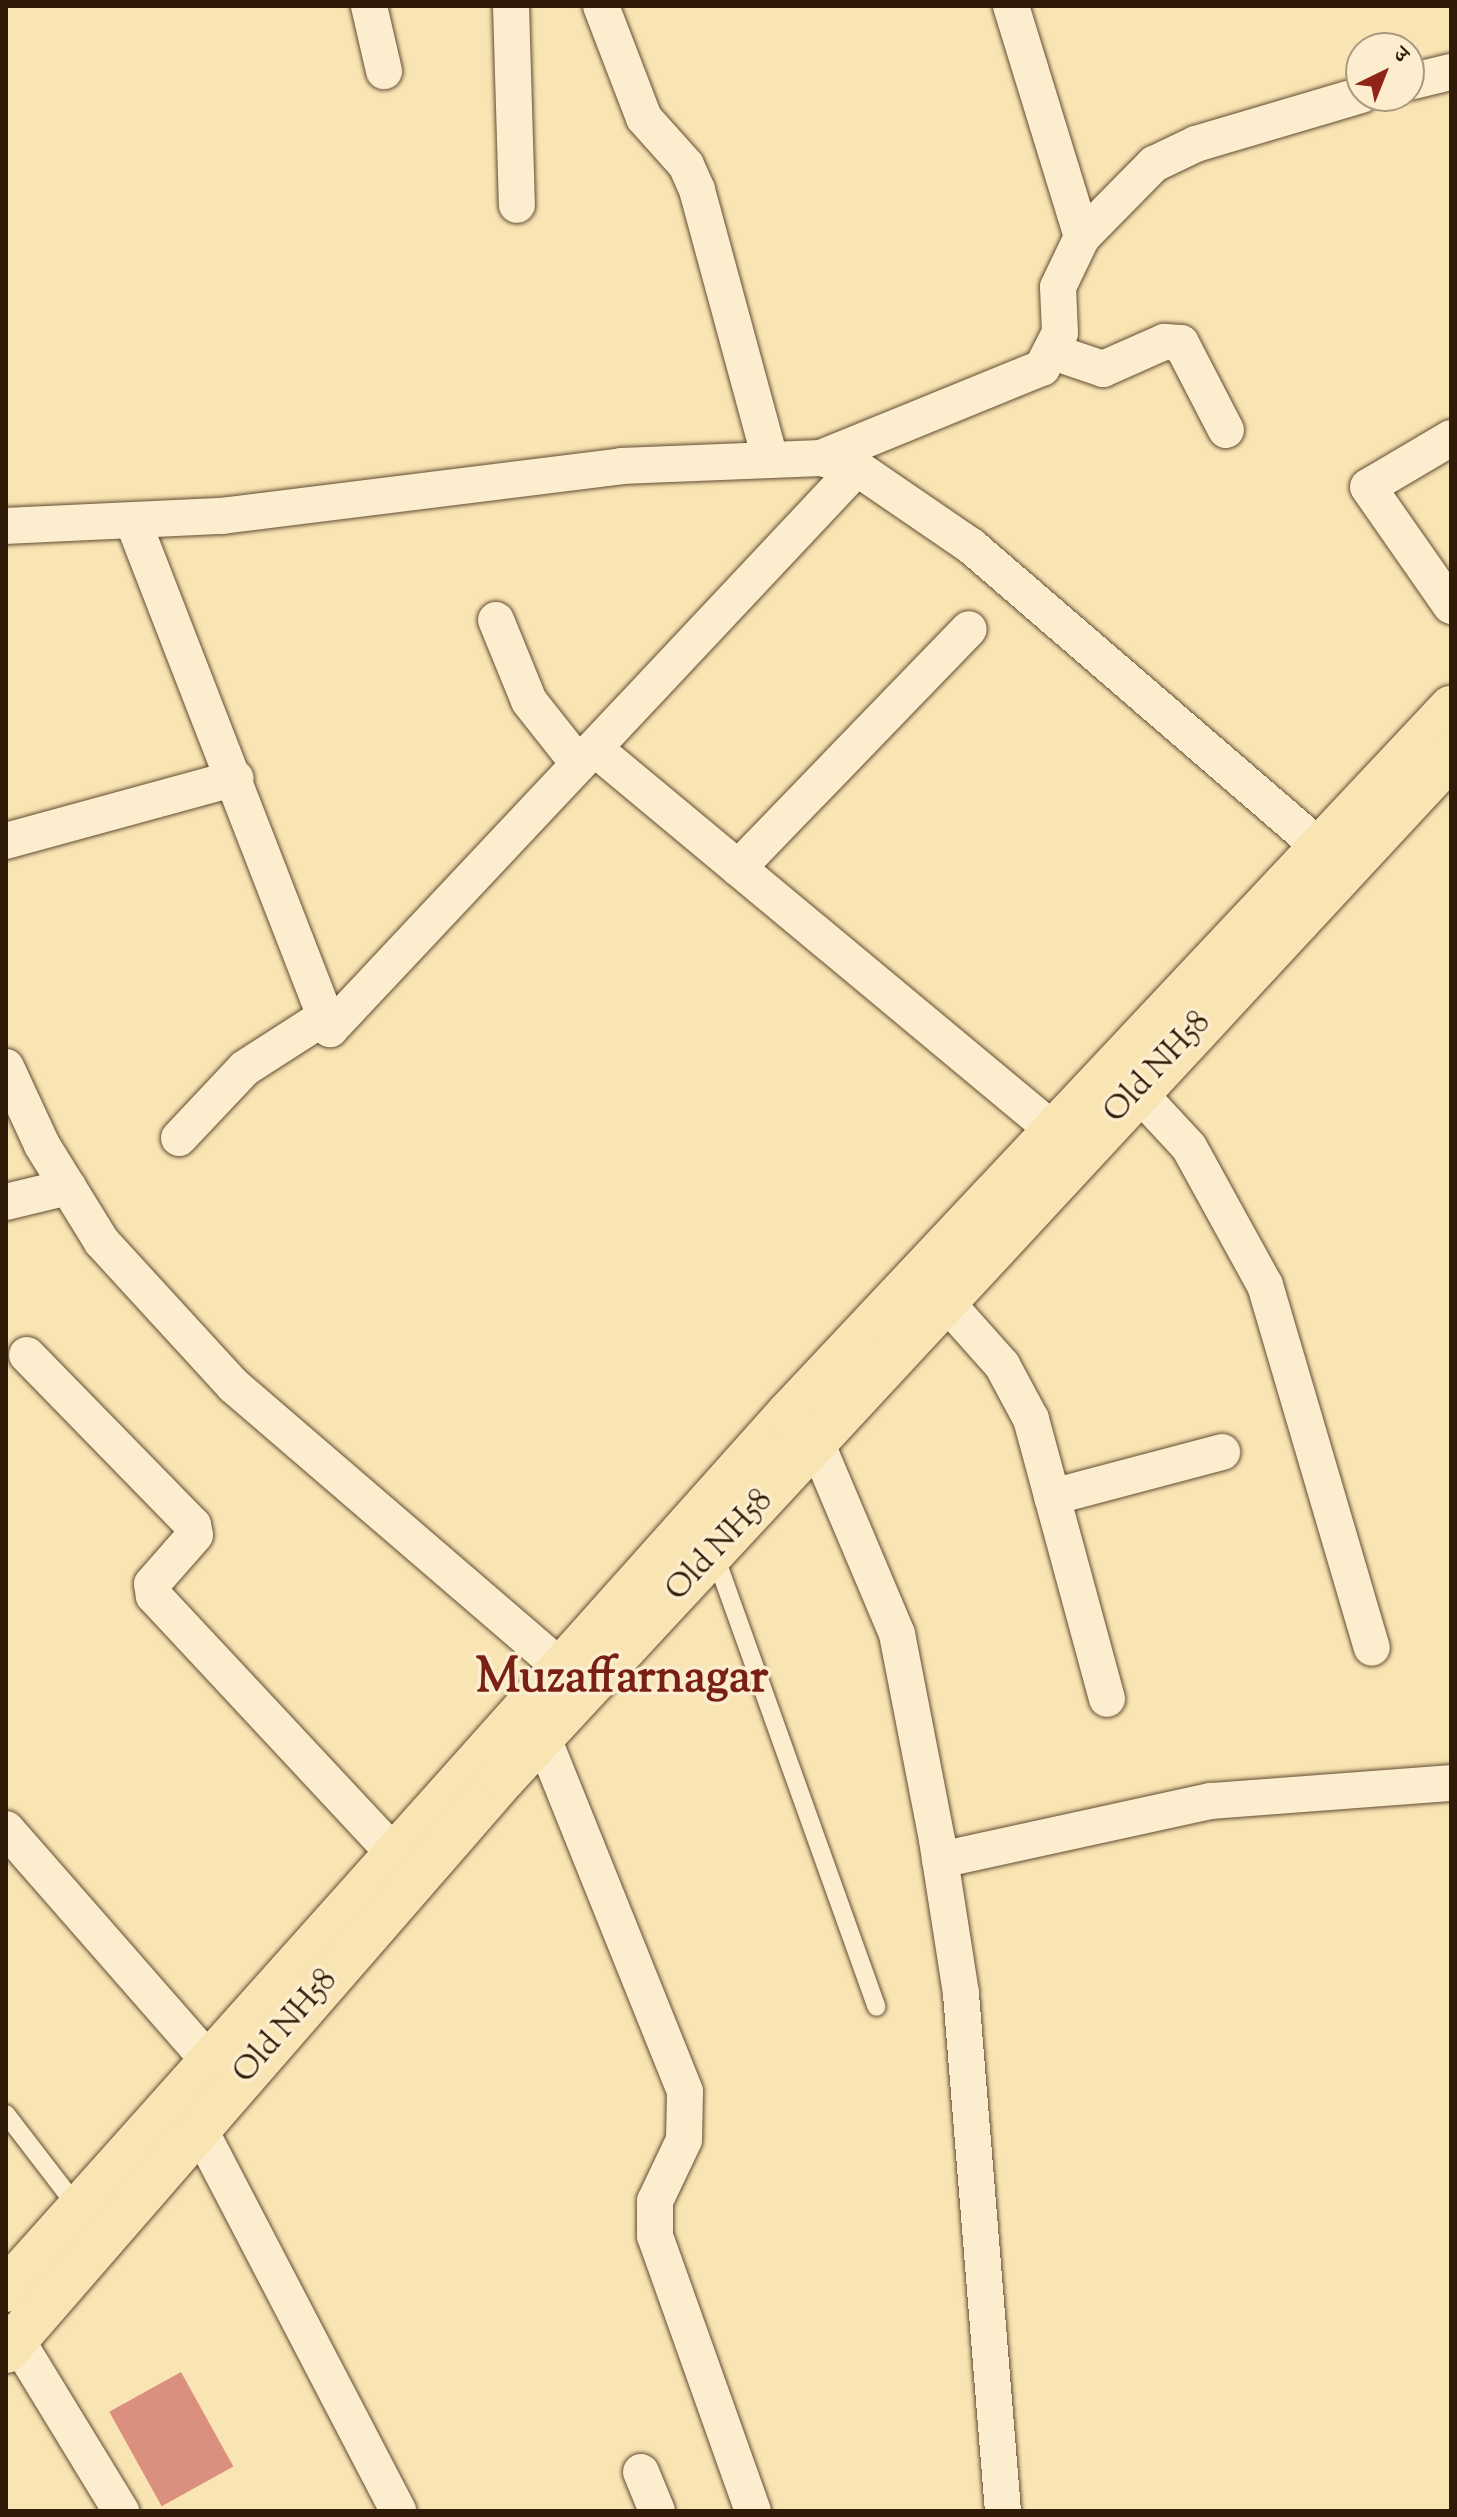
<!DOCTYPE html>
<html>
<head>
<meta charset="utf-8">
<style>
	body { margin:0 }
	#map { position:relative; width:1457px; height:2517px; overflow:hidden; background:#f9e4b3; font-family:"Sorts Mill Goudy","Noto Serif Devanagari",serif }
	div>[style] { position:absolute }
	.building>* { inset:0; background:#da8f7f; transform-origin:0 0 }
	.roads { filter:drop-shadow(0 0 2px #624c33) drop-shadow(0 0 2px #624c33) }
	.lane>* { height:18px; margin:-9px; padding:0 9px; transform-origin:9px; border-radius:9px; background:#fbedce }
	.street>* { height:36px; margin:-18px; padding:0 18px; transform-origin:18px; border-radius:18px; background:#fbedce }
	.primary>* { height:44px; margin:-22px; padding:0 22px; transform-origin:22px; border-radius:22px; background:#f9e4b3 }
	span { translate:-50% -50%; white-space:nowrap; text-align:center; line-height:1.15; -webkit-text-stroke:7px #fbedce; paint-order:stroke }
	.street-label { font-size:32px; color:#301a08 }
	.town-label { font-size:48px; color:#7a1f14; font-weight:700 }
	.frame { position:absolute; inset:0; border:8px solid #301a08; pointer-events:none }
	.north { position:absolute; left:1345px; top:32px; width:80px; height:80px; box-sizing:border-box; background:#fbedce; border:2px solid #aa997f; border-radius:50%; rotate:43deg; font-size:22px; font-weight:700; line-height:32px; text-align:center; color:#301a08 }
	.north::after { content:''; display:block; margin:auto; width:28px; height:36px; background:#8f2418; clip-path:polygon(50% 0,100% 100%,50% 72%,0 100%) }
</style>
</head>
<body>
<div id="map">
	<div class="building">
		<div style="left:181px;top:2372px;width:108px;height:82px;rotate:61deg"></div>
	</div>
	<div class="roads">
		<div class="lane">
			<div style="left:714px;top:1553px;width:482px;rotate:70.3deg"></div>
			<div style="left:6px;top:2114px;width:118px;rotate:52.5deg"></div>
		</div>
		<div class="street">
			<div style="left:369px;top:6px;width:67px;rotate:77deg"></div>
			<div style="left:511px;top:6px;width:199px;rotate:88.3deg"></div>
			<div style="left:601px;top:6px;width:120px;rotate:69deg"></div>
			<div style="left:644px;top:118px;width:63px;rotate:48.2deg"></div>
			<div style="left:686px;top:165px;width:27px;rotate:66deg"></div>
			<div style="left:697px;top:190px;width:279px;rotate:74.8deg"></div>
			<div style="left:1011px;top:6px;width:242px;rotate:72.9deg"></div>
			<div style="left:1409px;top:82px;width:43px;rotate:-13.4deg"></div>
			<div style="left:1053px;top:352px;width:53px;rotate:18.8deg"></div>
			<div style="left:1103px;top:369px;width:67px;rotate:-23.9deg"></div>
			<div style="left:1164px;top:342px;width:17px;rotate:3deg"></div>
			<div style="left:1181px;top:343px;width:98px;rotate:62.7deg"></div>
			<div style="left:1451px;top:438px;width:96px;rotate:149.4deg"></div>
			<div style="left:1368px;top:487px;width:145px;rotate:55.1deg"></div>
			<div style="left:821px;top:458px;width:239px;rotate:-22.2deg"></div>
			<div style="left:1042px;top:368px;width:39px;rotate:-63deg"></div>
			<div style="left:1060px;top:333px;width:46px;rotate:-92.5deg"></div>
			<div style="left:1058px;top:287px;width:55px;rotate:-64.4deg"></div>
			<div style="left:1082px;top:237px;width:103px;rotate:-45.4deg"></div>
			<div style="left:1154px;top:164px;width:47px;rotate:-25.5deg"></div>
			<div style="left:1196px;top:144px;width:172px;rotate:-16.5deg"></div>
			<div style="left:134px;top:524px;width:542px;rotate:68.79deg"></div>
			<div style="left:330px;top:1029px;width:770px;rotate:-46.79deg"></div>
			<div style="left:6px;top:526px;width:216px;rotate:-2.7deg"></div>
			<div style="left:222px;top:516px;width:402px;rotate:-7.1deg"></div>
			<div style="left:621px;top:466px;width:200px;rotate:-2.3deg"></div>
			<div style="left:821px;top:458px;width:37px;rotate:16deg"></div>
			<div style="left:857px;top:468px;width:138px;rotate:34.4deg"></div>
			<div style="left:971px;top:546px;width:489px;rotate:40.8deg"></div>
			<div style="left:496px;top:620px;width:87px;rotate:67.8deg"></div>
			<div style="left:529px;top:701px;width:79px;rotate:51.7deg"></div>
			<div style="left:594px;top:748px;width:627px;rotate:39.76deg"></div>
			<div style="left:6px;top:841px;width:238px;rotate:-15.3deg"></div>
			<div style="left:738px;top:868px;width:332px;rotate:-46deg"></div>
			<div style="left:6px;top:1067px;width:86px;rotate:65.2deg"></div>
			<div style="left:42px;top:1145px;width:114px;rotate:58.3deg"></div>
			<div style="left:102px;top:1242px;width:195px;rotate:47.5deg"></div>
			<div style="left:234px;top:1386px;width:431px;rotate:40.7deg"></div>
			<div style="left:1137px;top:1091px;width:76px;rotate:47.1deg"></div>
			<div style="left:1189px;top:1147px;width:158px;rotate:61.2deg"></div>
			<div style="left:1265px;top:1285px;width:378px;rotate:73.6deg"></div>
			<div style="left:179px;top:1138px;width:96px;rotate:-46.7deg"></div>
			<div style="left:245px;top:1068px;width:93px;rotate:-32.7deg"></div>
			<div style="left:6px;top:1202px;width:64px;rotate:-13.6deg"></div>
			<div style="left:945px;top:1301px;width:86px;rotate:48.3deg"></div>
			<div style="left:1002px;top:1365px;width:61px;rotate:61.8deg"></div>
			<div style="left:1031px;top:1419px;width:290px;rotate:74.8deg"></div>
			<div style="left:27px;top:1355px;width:238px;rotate:45.7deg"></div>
			<div style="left:193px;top:1525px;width:10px;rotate:79deg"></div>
			<div style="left:195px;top:1535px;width:65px;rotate:131.3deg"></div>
			<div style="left:152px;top:1584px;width:12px;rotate:81deg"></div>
			<div style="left:154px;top:1596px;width:350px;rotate:47deg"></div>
			<div style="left:816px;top:1442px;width:208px;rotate:67.1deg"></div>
			<div style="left:897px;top:1634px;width:210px;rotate:79deg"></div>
			<div style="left:937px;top:1840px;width:156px;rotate:81.1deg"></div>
			<div style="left:961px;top:1994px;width:519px;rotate:85.36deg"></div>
			<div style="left:1052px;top:1497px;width:176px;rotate:-14.8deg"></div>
			<div style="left:543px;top:1738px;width:381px;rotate:68.1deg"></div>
			<div style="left:685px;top:2092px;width:48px;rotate:91.2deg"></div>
			<div style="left:684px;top:2140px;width:68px;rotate:115.4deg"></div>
			<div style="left:655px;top:2201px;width:35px;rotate:90deg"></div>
			<div style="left:655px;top:2236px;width:292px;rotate:70.4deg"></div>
			<div style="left:6px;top:1829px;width:307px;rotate:48.8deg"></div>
			<div style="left:940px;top:1860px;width:277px;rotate:-12.3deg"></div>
			<div style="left:1211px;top:1801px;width:241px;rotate:-4.3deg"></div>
			<div style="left:188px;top:2107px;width:455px;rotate:62.5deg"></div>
			<div style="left:16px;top:2339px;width:202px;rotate:58.6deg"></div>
			<div style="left:641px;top:2472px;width:42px;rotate:67.7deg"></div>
		</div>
		<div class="primary">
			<div style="left:6px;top:2290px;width:1174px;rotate:-48.24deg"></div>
			<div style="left:788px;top:1414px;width:969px;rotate:-46.8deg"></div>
			<div style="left:6px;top:2351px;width:759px;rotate:-49.01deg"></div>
			<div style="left:504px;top:1778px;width:1393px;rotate:-47.18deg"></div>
		</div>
	</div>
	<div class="street-label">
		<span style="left:1158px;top:1068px;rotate:-47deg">Old NH58</span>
		<span style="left:720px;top:1546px;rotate:-47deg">Old NH58</span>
		<span style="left:286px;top:2027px;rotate:-49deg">Old NH58</span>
	</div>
	<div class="town-label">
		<span style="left:622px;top:1680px">Muzaffarnagar</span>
	</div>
	<div class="frame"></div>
	<div class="north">उ</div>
</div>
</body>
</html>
